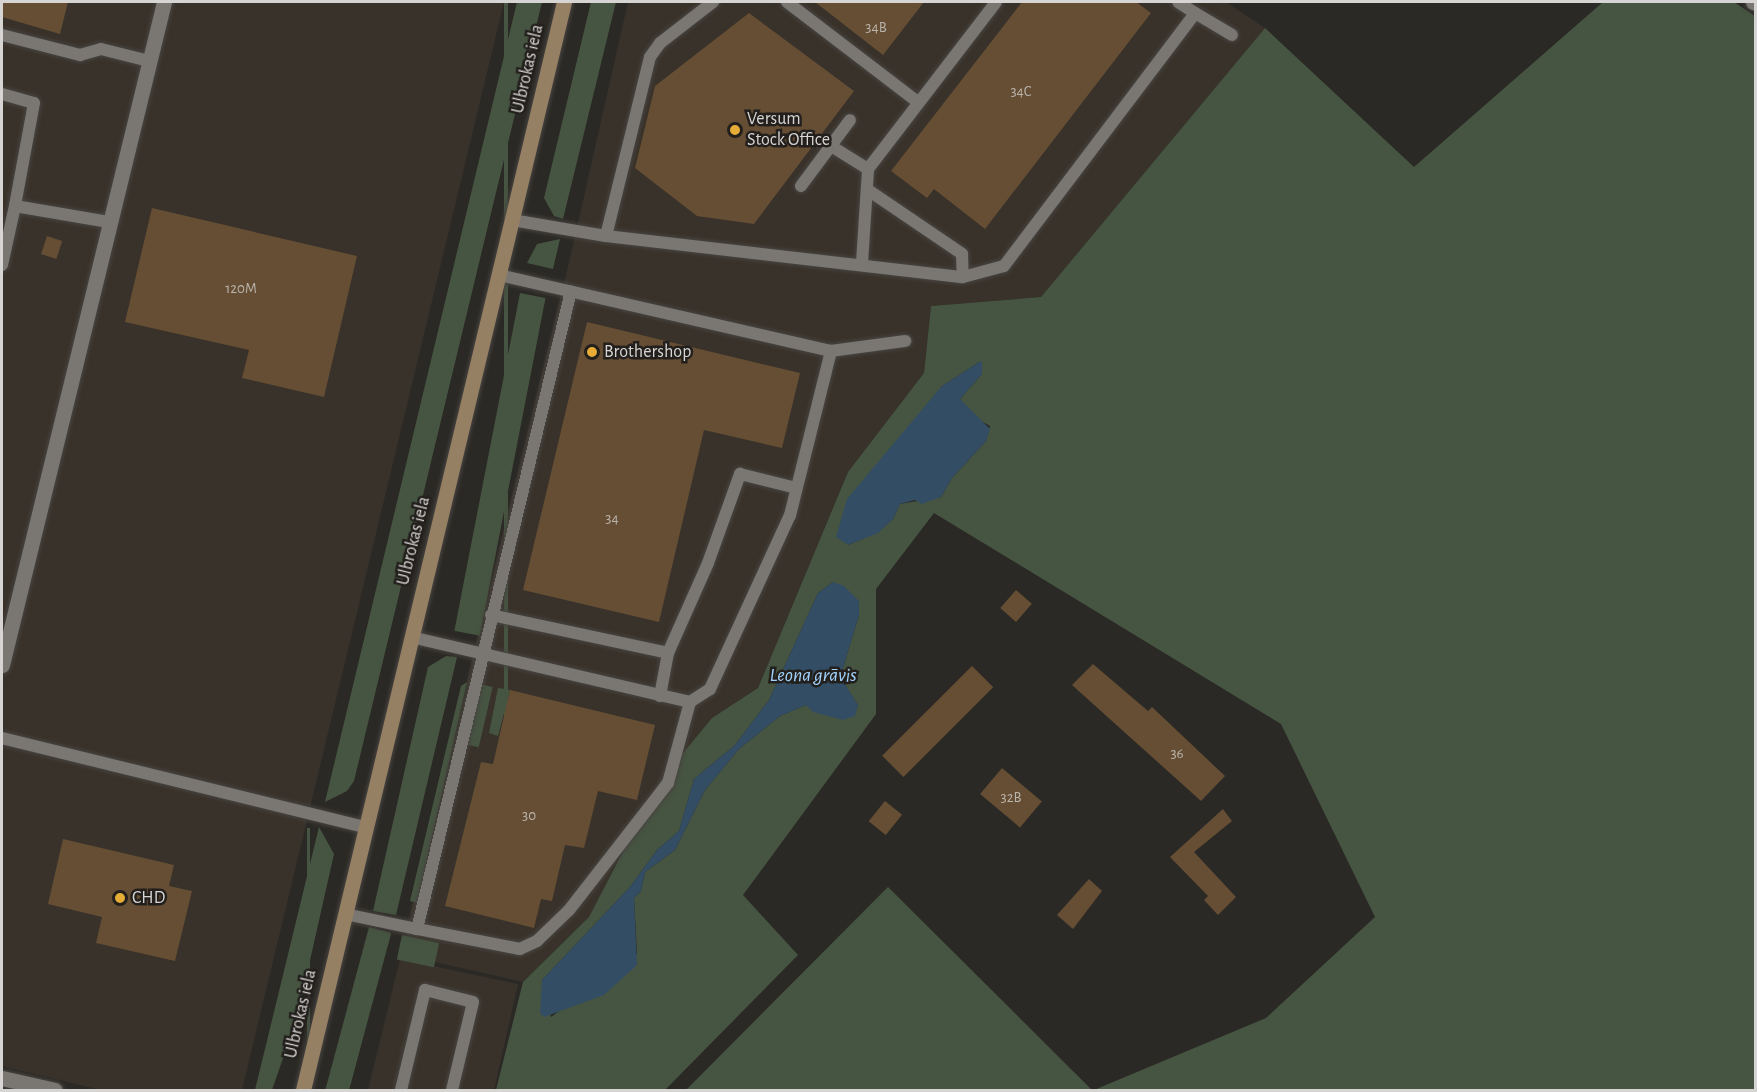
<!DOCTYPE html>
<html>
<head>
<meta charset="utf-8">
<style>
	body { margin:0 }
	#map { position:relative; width:1757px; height:1092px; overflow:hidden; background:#2b2925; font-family:"Alegreya Sans",sans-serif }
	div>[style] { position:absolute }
	.built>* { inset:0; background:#39322a }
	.green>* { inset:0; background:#465541; transform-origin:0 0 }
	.water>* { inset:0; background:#334d64 }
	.building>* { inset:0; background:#654e34; transform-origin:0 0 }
	.roads { filter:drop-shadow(0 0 2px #474441) drop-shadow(0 0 2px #474441) }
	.service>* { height:12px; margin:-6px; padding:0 6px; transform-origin:6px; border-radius:6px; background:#7a7773 }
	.minor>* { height:15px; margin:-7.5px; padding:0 7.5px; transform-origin:7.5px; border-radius:7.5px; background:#7a7773 }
	.secondary>* { height:15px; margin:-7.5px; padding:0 7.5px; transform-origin:7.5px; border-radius:7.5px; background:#958064 }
	.dots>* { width:16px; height:16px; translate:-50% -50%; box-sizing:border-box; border:3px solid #221f1c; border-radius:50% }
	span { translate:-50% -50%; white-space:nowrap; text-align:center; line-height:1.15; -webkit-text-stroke:5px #221f1c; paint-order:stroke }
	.number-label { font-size:15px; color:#bab3ab }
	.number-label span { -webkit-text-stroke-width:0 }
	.street-label { font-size:18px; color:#d7d5d3 }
	.poi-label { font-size:18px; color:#d7d5d3 }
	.left { translate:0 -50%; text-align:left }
	.water-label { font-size:20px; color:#a2d3fe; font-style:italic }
	.frame { position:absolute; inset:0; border:3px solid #d7d5d3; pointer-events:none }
</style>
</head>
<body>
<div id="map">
	<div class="built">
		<div style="clip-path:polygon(2px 2px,504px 2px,242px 1090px,101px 1090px,2px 1066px)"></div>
		<div style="clip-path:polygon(628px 2px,1226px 2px,1265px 28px,1041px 297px,931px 306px,924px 373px,848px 472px,758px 688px,712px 718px,659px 782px,589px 917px,523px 982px,400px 954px,571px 254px)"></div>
		<div style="clip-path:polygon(400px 959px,518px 984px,494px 1090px,368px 1090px)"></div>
	</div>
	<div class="green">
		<div style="left:504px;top:2px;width:4px;height:812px"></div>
		<div style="clip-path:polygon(517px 2px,542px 2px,354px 781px,347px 791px,325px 802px)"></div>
		<div style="clip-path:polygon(591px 2px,616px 2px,563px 219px,554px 216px,544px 198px)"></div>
		<div style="clip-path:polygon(evenodd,1603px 2px,1734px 2px,1755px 16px,1755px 1090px,1094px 1090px,1266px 1018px,1375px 917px,1281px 724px,934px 513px,876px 589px,876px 714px,743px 895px,798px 955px,665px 1090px,496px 1090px,523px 982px,589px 917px,659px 782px,712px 718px,758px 688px,848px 472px,924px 373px,931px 306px,1041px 297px,1265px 28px,1414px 167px,1603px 2px,979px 362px,982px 362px,982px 374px,960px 399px,971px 415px,990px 426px,986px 441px,952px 478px,941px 497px,900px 504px,893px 519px,877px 533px,848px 545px,941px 387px,979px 362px,1603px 2px,833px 582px,859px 601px,859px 615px,843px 668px,843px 682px,858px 705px,855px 712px,828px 716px,806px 705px,780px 716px,739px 749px,705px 790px,675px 850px,645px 872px,641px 891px,634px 898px,637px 954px,551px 1017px,542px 980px,630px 887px,657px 850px,679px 831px,694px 779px,735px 745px,769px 700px,818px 593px,833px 582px)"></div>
		<div style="clip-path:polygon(560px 239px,553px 269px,527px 263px,537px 244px)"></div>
		<div style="left:520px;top:293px;width:26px;height:344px;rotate:11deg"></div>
		<div style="clip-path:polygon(446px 656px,457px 657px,396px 915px,373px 911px,428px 667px)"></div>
		<div style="clip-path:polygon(467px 682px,417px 903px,410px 901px,461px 686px)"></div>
		<div style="left:480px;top:684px;width:13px;height:62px;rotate:13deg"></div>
		<div style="clip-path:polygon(498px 688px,510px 690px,498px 736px,489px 733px)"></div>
		<div style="clip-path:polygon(319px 827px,334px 854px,297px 1018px,272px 1090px,255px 1090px)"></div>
		<div style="left:307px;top:828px;width:3px;height:270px"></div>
		<div style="clip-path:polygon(888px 887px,1092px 1090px,686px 1090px)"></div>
		<div style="left:369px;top:927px;width:23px;height:168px;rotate:15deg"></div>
		<div style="left:402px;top:935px;width:38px;height:25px;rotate:12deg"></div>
	</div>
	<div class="water">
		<div style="clip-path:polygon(979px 362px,982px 362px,982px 374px,960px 399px,990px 429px,986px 441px,952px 478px,941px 497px,922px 504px,915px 500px,900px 504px,893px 519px,878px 533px,848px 545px,836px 537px,847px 499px,941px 387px)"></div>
		<div style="clip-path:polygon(833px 582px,844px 586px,859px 601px,859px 615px,843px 668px,844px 683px,858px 705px,855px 716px,843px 720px,813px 712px,806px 705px,780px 716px,739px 749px,705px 790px,675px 850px,645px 872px,641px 891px,634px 898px,637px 965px,604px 995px,544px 1017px,540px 1013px,542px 980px,630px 887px,657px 850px,679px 831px,694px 779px,735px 745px,769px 700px,818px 593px)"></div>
	</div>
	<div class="building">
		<div style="clip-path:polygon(2px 2px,68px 2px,60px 34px,2px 17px)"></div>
		<div style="clip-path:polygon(815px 2px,924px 2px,883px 55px)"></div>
		<div style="clip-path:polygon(1022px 2px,1136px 2px,1151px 13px,985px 229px,934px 189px,927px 198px,891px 171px)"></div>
		<div style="clip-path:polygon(749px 13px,854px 91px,754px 224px,697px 216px,635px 168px,655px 86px)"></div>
		<div style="clip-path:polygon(152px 208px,357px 256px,324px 397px,242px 378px,249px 350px,125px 322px)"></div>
		<div style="left:47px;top:236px;width:16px;height:19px;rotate:18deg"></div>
		<div style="clip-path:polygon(587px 322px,800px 373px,782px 448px,704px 430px,659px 622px,523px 590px)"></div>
		<div style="left:1016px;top:590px;width:21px;height:24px;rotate:41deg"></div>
		<div style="clip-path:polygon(1093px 664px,1148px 711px,1152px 707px,1225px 776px,1201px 801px,1072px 685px)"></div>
		<div style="left:972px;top:666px;width:30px;height:127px;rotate:45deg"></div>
		<div style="clip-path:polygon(510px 690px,655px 725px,637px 800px,598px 791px,584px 848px,565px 845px,552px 901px,541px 899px,534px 928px,445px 906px,481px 762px,493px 764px)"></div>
		<div style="left:1002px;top:768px;width:52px;height:34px;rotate:40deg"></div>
		<div style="left:885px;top:801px;width:22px;height:26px;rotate:39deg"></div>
		<div style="clip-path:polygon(1223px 809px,1232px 821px,1194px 852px,1236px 897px,1218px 915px,1204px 900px,1208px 896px,1170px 857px)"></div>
		<div style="clip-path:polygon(63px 839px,174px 865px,169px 886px,192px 891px,175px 961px,96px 943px,102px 917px,48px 904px)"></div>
		<div style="clip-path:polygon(1089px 879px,1102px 891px,1073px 929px,1057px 915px)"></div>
	</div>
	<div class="roads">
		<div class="service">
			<div style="left:787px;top:2px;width:165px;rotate:37.4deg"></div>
			<div style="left:1195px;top:13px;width:43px;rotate:30.7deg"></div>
			<div style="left:2px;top:35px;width:81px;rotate:14.4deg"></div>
			<div style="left:80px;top:55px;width:22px;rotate:-16deg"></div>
			<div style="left:101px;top:49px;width:49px;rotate:14deg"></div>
			<div style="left:2px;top:94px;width:33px;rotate:16deg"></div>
			<div style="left:34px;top:103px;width:105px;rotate:100.5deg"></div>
			<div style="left:15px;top:206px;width:95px;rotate:9.7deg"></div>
			<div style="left:831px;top:146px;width:44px;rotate:31.9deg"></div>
			<div style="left:801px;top:186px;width:82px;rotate:-53.4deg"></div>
			<div style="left:868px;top:190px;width:114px;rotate:34.2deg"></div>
			<div style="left:962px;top:254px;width:23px;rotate:88deg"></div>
			<div style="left:512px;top:220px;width:95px;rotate:9.7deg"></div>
			<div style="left:606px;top:236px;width:359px;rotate:6.6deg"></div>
			<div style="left:963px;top:277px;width:42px;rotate:-15deg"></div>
			<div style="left:1004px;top:266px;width:317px;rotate:-52.9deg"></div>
			<div style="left:1195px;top:13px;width:20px;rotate:-147deg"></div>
			<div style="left:606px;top:236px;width:184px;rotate:-76.2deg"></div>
			<div style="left:650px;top:57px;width:17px;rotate:-54deg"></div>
			<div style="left:660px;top:43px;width:67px;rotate:-37.7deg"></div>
			<div style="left:862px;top:263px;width:94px;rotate:-86.3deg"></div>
			<div style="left:868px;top:169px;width:210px;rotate:-52.5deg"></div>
			<div style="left:2px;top:265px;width:60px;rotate:-77.6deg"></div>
			<div style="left:499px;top:275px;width:341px;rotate:12.9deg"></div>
			<div style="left:831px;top:351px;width:169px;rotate:104deg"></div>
			<div style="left:790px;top:515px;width:192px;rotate:114.7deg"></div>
			<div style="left:710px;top:689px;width:24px;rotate:147deg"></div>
			<div style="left:831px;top:351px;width:75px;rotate:-7.7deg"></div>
			<div style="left:491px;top:615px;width:181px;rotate:12.1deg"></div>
			<div style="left:668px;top:653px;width:98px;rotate:-66deg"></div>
			<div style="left:708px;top:563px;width:95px;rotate:-70.2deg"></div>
			<div style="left:740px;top:474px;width:58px;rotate:14deg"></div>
			<div style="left:411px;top:637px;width:286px;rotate:13.1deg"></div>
			<div style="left:690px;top:702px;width:84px;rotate:105.2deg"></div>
			<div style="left:668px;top:783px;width:161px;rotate:127.9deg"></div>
			<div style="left:569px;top:910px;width:45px;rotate:135.9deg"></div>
			<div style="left:537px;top:941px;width:19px;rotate:155deg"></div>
			<div style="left:520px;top:949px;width:105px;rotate:-169deg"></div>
			<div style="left:660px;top:696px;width:44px;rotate:-79.5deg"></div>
			<div style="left:2px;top:738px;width:374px;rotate:13.8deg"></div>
			<div style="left:345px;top:914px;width:74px;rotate:11.8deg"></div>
			<div style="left:417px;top:929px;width:656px;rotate:-76.43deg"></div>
			<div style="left:401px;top:1090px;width:103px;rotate:-76.5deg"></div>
			<div style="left:425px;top:990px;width:49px;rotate:14deg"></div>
			<div style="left:473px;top:1002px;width:90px;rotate:103.4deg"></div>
		</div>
		<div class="minor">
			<div style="left:1753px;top:2px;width:3px;rotate:18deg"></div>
			<div style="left:2px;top:665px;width:683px;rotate:-76.27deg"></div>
			<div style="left:2px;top:1078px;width:54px;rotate:12.8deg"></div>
		</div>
		<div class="secondary">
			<div style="left:303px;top:1090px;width:1119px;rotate:-76.51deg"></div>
		</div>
	</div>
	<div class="dots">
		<div style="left:735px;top:130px;background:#e7ac37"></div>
		<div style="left:592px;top:352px;background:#e7ac37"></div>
		<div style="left:120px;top:898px;background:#e7ac37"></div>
	</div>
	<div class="number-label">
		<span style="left:876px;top:28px">34B</span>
		<span style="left:1021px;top:92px">34C</span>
		<span style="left:241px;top:289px">120M</span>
		<span style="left:612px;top:519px">34</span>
		<span style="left:1177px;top:754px">36</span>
		<span style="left:1011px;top:798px">32B</span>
		<span style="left:529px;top:816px">30</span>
	</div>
	<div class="street-label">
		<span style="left:528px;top:69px;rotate:-77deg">Ulbrokas iela</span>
		<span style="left:414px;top:541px;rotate:-76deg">Ulbrokas iela</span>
		<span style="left:301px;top:1014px;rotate:-77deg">Ulbrokas iela</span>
	</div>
	<div class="poi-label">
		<span class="left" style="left:747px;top:130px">Versum<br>Stock Office</span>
		<span class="left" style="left:604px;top:352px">Brothershop</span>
		<span class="left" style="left:132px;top:898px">CHD</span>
	</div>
	<div class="water-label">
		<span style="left:813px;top:675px">Leona grāvis</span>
	</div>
	<div class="frame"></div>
</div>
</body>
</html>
